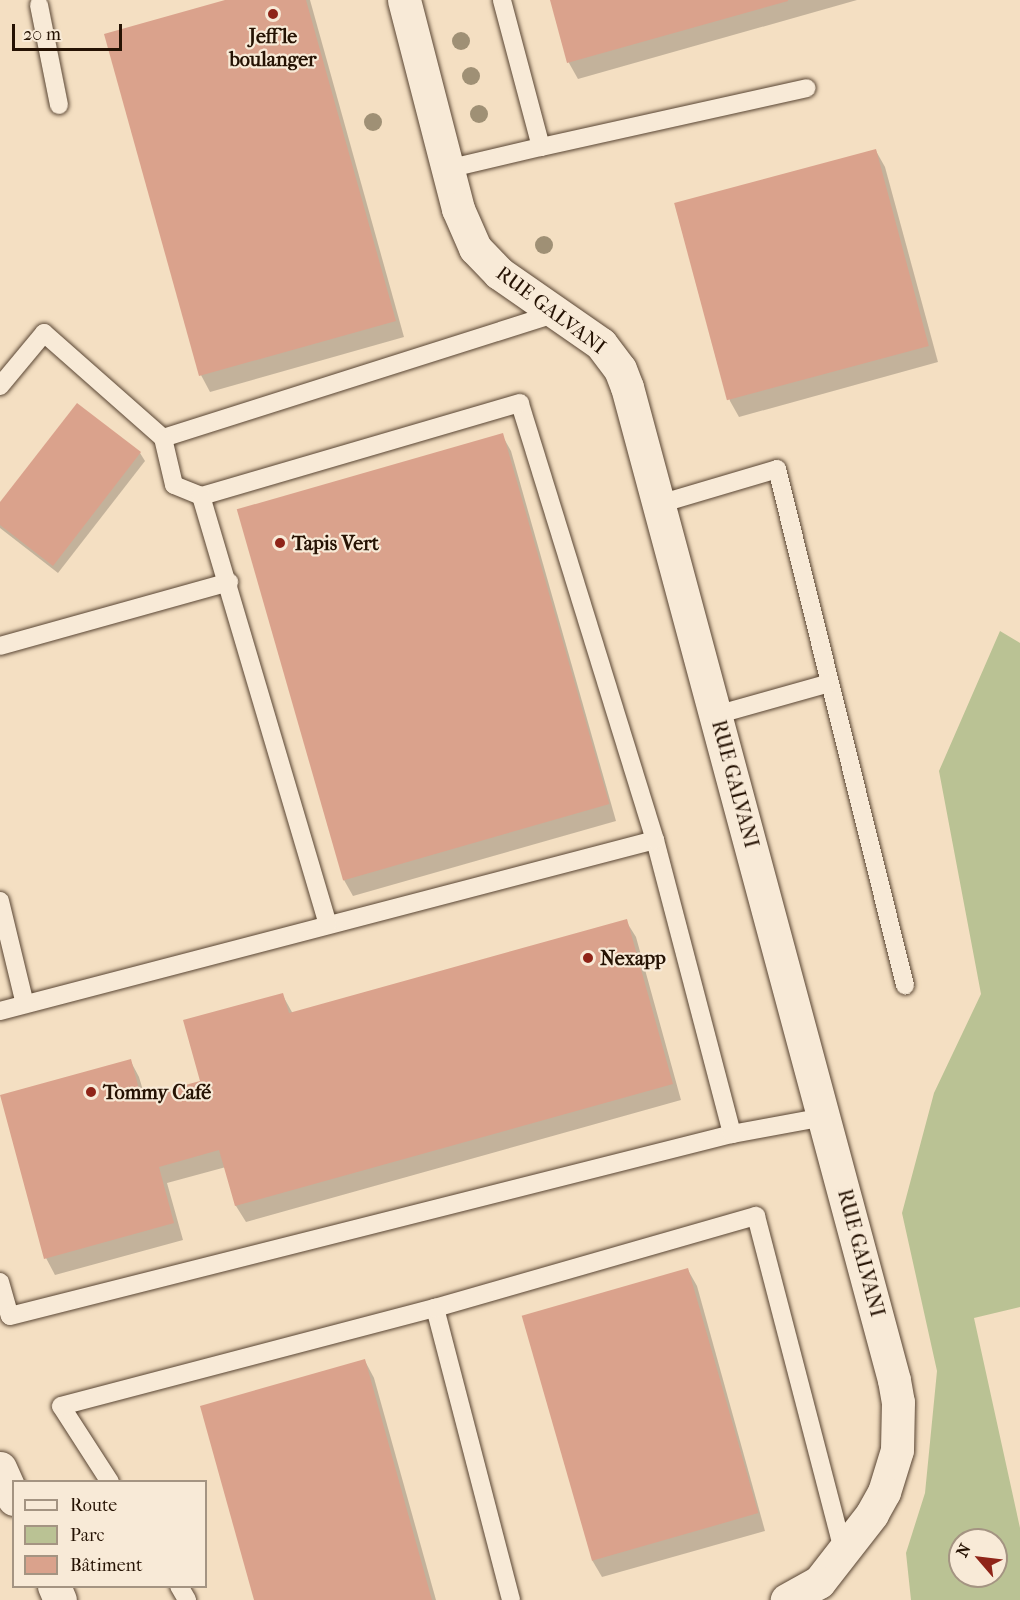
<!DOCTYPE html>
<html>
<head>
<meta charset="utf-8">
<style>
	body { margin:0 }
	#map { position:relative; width:1020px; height:1600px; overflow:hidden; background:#f4dfc2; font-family:"IM FELL French Canon",serif }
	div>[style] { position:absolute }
	.green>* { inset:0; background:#bac294 }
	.shadow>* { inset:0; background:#0003 }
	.building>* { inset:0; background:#daa28c; transform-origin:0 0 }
	.roads { filter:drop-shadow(0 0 2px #594533) drop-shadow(0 0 2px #594533) }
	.service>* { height:18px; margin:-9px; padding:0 9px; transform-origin:9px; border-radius:9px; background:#f8ead7 }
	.minor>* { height:33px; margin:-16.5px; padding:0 16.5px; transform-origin:16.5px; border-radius:16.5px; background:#f8ead7 }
	.secondary>* { height:33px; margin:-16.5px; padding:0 16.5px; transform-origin:16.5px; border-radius:16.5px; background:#f8ead7 }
	.trees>* { width:18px; height:18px; margin:-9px; border-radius:50%; background:#9f9075 }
	.dots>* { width:16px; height:16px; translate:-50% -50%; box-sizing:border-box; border:3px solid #f8ead7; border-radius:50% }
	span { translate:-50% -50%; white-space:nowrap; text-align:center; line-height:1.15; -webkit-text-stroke:4.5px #f8ead7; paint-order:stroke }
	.poi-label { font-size:20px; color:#251203; font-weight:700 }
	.left { translate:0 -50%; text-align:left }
	.street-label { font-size:20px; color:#251203 }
	.legend { position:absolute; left:12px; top:1480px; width:195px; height:108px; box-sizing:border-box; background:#f8ead7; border:2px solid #a49482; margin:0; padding:8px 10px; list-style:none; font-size:18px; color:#251203 }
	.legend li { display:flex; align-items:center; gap:12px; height:30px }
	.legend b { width:30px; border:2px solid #a49482 }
	.north { position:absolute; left:948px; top:1528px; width:60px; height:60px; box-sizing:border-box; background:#f8ead7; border:2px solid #a49482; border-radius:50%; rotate:298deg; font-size:16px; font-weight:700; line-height:24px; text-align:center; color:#251203 }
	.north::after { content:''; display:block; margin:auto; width:21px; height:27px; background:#8f2418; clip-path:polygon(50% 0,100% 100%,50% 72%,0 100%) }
	.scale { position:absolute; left:12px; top:24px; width:110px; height:27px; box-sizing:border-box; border:3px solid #251203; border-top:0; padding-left:8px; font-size:18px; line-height:21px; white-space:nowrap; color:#251203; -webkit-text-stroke:4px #f8ead7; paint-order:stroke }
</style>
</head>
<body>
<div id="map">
	<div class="green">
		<div style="clip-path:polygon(evenodd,1000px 631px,1020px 643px,1020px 1307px,974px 1318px,1020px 1528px,1020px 1600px,911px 1600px,906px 1553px,925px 1493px,937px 1371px,902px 1213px,934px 1093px,981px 994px,939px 771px,1000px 631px,960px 1540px,996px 1540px,996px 1576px,960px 1576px,960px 1540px)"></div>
	</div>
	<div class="shadow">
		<div style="clip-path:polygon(230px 0,310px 0,404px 337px,210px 392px,201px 375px)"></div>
		<div style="clip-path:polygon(551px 0,857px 0,578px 79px,569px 63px)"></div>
		<div style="clip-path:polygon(876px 151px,885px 167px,938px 362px,739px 417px,730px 401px,677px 206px)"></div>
		<div style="clip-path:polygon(77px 405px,140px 453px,145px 461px,58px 573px,0 528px,0 505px)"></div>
		<div style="clip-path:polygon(502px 435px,511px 451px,616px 821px,353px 896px,344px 880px)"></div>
		<div style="clip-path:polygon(626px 921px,636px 937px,681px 1100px,246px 1222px,236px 1206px,226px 1167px,167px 1183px,183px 1240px,55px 1275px,46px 1258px,130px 1060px,139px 1077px,145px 1097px,201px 1082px,282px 994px,293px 1014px)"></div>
		<div style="clip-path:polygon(688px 1270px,697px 1286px,765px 1531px,602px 1577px,592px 1560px)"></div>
		<div style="clip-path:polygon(365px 1361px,374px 1378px,436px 1600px,255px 1600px)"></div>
	</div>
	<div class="building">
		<div style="clip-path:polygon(225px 0,306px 0,396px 321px,199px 376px,104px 34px)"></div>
		<div style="clip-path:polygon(550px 0,788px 0,788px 1px,567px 63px)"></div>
		<div style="left:876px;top:149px;width:204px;height:209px;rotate:75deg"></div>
		<div style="clip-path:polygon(77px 403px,141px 452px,53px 566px,0 525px,0 502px)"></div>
		<div style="left:503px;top:433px;width:386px;height:277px;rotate:74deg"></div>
		<div style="clip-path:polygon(627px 919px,673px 1084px,235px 1206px,219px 1150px,159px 1167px,174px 1223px,44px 1259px,0 1095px,131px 1059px,141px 1097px,200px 1081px,183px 1020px,283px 993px,289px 1013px)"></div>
		<div style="left:688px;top:1268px;width:255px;height:173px;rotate:74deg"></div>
		<div style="clip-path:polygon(365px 1359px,432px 1600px,254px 1600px,200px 1406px)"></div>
	</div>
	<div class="roads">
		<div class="service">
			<div style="left:39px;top:5px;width:102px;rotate:78.7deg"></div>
			<div style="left:541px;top:147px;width:272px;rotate:-12.5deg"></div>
			<div style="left:447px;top:169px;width:97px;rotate:-13.2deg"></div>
			<div style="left:541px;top:147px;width:152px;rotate:-104.9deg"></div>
			<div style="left:0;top:386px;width:69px;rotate:-50.3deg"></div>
			<div style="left:44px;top:333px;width:159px;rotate:41.4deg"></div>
			<div style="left:163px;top:438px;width:412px;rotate:-17.6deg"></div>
			<div style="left:163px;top:438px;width:48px;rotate:76.8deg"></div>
			<div style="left:174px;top:485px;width:29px;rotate:22deg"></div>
			<div style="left:659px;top:504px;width:123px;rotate:-16.5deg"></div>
			<div style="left:777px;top:469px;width:532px;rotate:76.07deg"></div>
			<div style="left:0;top:646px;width:238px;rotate:-15.6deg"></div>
			<div style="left:716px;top:715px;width:118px;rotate:-15.7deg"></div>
			<div style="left:655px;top:840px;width:304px;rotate:75.3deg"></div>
			<div style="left:0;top:901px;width:106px;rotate:76.4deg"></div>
			<div style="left:0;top:1011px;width:677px;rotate:-14.63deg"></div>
			<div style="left:655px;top:840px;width:457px;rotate:-107.2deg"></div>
			<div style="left:520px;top:403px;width:332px;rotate:163.7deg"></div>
			<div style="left:201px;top:496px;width:446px;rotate:73.5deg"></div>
			<div style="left:0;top:1282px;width:35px;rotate:74deg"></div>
			<div style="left:10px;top:1316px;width:745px;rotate:-14.15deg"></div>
			<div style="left:732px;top:1134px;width:95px;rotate:-10.4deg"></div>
			<div style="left:435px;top:1308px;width:302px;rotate:75.4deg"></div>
			<div style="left:110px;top:1482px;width:90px;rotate:-122.8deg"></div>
			<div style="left:61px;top:1406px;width:387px;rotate:-14.7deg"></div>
			<div style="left:435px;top:1308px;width:334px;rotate:-16deg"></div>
			<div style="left:756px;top:1216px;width:346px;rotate:75.4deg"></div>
			<div style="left:179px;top:1586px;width:16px;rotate:60deg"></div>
		</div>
		<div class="minor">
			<div style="left:404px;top:0;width:216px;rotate:75.5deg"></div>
			<div style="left:458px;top:209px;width:43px;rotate:66.4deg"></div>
			<div style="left:475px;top:248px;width:35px;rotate:46deg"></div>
			<div style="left:499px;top:273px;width:124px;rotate:34.8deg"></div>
			<div style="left:601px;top:344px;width:31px;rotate:53deg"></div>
			<div style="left:620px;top:369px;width:19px;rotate:69deg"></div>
			<div style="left:627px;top:387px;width:1028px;rotate:74.95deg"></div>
			<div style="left:894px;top:1380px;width:22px;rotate:80deg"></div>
			<div style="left:898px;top:1402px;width:48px;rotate:91.2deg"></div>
			<div style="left:897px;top:1450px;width:44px;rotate:107.2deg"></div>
			<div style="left:884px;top:1492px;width:25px;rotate:119deg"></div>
			<div style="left:872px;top:1514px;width:86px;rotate:127.9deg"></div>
			<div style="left:819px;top:1582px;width:37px;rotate:151deg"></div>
		</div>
		<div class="secondary">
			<div style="left:0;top:1468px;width:34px;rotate:66deg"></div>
			<div style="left:54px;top:1586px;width:15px;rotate:67deg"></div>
		</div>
	</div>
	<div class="trees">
		<div style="left:461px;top:41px"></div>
		<div style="left:471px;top:76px"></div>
		<div style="left:479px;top:114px"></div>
		<div style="left:373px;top:122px"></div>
		<div style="left:544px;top:245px"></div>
	</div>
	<div class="dots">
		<div style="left:273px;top:14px;background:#8f2418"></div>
		<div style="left:280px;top:543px;background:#8f2418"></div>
		<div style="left:588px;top:958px;background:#8f2418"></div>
		<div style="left:91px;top:1092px;background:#8f2418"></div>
	</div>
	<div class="poi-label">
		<span style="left:273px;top:48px">Jeff le<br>boulanger</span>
		<span class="left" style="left:292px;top:543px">Tapis Vert</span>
		<span class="left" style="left:600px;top:958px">Nexapp</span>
		<span class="left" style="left:103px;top:1092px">Tommy Café</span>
	</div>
	<div class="street-label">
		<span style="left:551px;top:310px;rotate:37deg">RUE GALVANI</span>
		<span style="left:735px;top:784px;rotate:75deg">RUE GALVANI</span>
		<span style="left:861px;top:1253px;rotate:75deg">RUE GALVANI</span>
	</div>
	<ul class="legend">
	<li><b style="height:8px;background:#f8ead7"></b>Route</li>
	<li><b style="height:16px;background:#bac294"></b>Parc</li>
	<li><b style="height:16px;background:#daa28c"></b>Bâtiment</li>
	</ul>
	<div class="north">N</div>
	<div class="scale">20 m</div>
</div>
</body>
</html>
